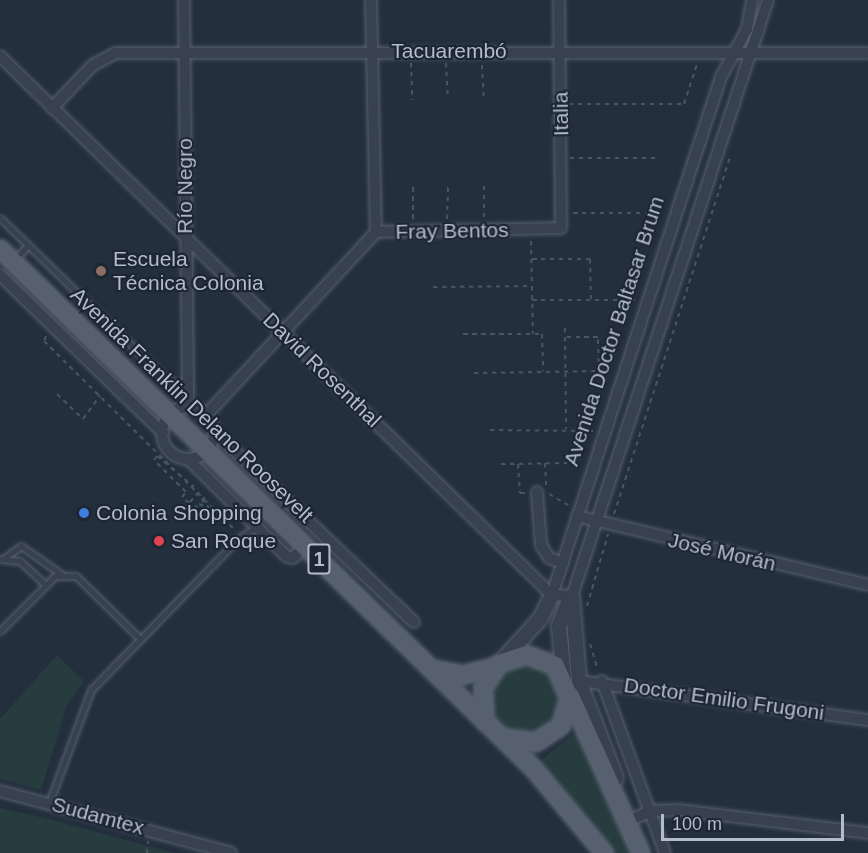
<!DOCTYPE html>
<html>
<head>
<meta charset="utf-8">
<style>
	body { margin:0 }
	#map { position:relative; width:868px; height:853px; overflow:hidden; background:#242f3e; font-family:Arial,sans-serif }
	div>[style] { position:absolute }
	.green>* { inset:0; background:#263c3f }
	.round { border-radius:50% }
	.path>* { height:2px; margin-top:-1px; transform-origin:0; background:repeating-linear-gradient(90deg,#44595c 0 4.5px,transparent 0 9px) }
	.roads { filter:drop-shadow(0 0 2px #565f6c) drop-shadow(0 0 2px #565f6c) }
	.service>* { height:5px; margin:-2.5px; padding:0 2.5px; transform-origin:2.5px; border-radius:2.5px; background:#38414e }
	.minor>* { height:10px; margin:-5px; padding:0 5px; transform-origin:5px; border-radius:5px; background:#38414e }
	.minor>.ring { margin:-5px; padding:0; box-sizing:content-box; background:none; border:10px solid #38414e; border-radius:50% }
	.tertiary>* { height:14px; margin:-7px; padding:0 7px; transform-origin:7px; border-radius:7px; background:#38414e }
	.primary>* { height:18px; margin:-9px; padding:0 9px; transform-origin:9px; border-radius:9px; background:#56606e }
	.dots>* { width:16px; height:16px; translate:-50% -50%; box-sizing:border-box; border:3px solid #1d2633; border-radius:50% }
	span { translate:-50% -50%; white-space:nowrap; text-align:center; line-height:1.15; -webkit-text-stroke:4.5px #1d2633; paint-order:stroke }
	.shield-label span { padding:2px 4px; background:#1d2633; border:2px solid; border-radius:4px; -webkit-text-stroke-width:0 }
	.shield-label { font-size:20px; color:#b4bcc9; font-weight:700 }
	.street-label { font-size:21px; color:#b4bcc9 }
	.poi-label { font-size:21px; color:#b4bcc9 }
	.left { translate:0 -50%; text-align:left }
	.scale { position:absolute; left:661px; top:814px; width:183px; height:27px; box-sizing:border-box; border:3px solid #b4bcc9; border-top:0; padding-left:8px; font-size:18px; line-height:21px; white-space:nowrap; color:#b4bcc9; -webkit-text-stroke:4px #1d2633; paint-order:stroke }
</style>
</head>
<body>
<div id="map">
	<div class="green">
		<div style="clip-path:polygon(57px 655px,84px 681px,67px 705px,41px 790px,0 779px,0 719px)"></div>
		<div class="round" style="left:491px;top:665px;width:70px;height:70px"></div>
		<div style="clip-path:polygon(577px 731px,635px 853px,613px 853px,539px 762px)"></div>
		<div style="clip-path:polygon(0 808px,48px 819px,174px 853px,0 853px)"></div>
	</div>
	<div class="path">
		<div style="left:411px;top:63px;width:37px;rotate:88deg"></div>
		<div style="left:446px;top:63px;width:36px;rotate:87deg"></div>
		<div style="left:482px;top:65px;width:34px;rotate:87deg"></div>
		<div style="left:569px;top:104px;width:115px"></div>
		<div style="left:684px;top:104px;width:42px;rotate:-72deg"></div>
		<div style="left:570px;top:158px;width:88px"></div>
		<div style="left:484px;top:186px;width:32px;rotate:90deg"></div>
		<div style="left:413px;top:187px;width:33px;rotate:90deg"></div>
		<div style="left:573px;top:213px;width:73px"></div>
		<div style="left:447px;top:219px;width:32px;rotate:-88deg"></div>
		<div style="left:531px;top:241px;width:93px;rotate:88.8deg"></div>
		<div style="left:532px;top:259px;width:58px"></div>
		<div style="left:590px;top:259px;width:40px;rotate:88.6deg"></div>
		<div style="left:433px;top:287px;width:99px;rotate:-0.6deg"></div>
		<div style="left:532px;top:300px;width:103px"></div>
		<div style="left:565px;top:328px;width:101px;rotate:89.4deg"></div>
		<div style="left:463px;top:334px;width:79px"></div>
		<div style="left:542px;top:334px;width:37px;rotate:88deg"></div>
		<div style="left:46px;top:336px;width:5px;rotate:112deg"></div>
		<div style="left:44px;top:341px;width:269px;rotate:44.7deg"></div>
		<div style="left:474px;top:373px;width:125px;rotate:-0.9deg"></div>
		<div style="left:599px;top:371px;width:34px;rotate:-92deg"></div>
		<div style="left:598px;top:337px;width:33px;rotate:180deg"></div>
		<div style="left:57px;top:394px;width:36px;rotate:44deg"></div>
		<div style="left:83px;top:419px;width:29px;rotate:-54deg"></div>
		<div style="left:490px;top:430px;width:105px;rotate:0.5deg"></div>
		<div style="left:545px;top:463px;width:22px;rotate:87deg"></div>
		<div style="left:501px;top:464px;width:66px;rotate:-0.9deg"></div>
		<div style="left:518px;top:464px;width:29px;rotate:86deg"></div>
		<div style="left:520px;top:493px;width:7px"></div>
		<div style="left:199px;top:492px;width:15px;rotate:132deg"></div>
		<div style="left:189px;top:503px;width:8px;rotate:50deg"></div>
		<div style="left:194px;top:509px;width:7px;rotate:-45deg"></div>
		<div style="left:199px;top:504px;width:12px;rotate:24deg"></div>
		<div style="left:210px;top:509px;width:12px;rotate:-132deg"></div>
		<div style="left:202px;top:500px;width:4px;rotate:-45deg"></div>
		<div style="left:549px;top:494px;width:24px;rotate:30deg"></div>
		<div style="left:614px;top:514px;width:375px;rotate:-72deg"></div>
		<div style="left:177px;top:515px;width:17px;rotate:-45deg"></div>
		<div style="left:189px;top:503px;width:9px;rotate:-139deg"></div>
		<div style="left:182px;top:497px;width:6px;rotate:-51deg"></div>
		<div style="left:186px;top:492px;width:45px;rotate:-135deg"></div>
		<div style="left:154px;top:460px;width:5px;rotate:-53deg"></div>
		<div style="left:157px;top:456px;width:48px;rotate:40deg"></div>
		<div style="left:587px;top:606px;width:75px;rotate:-73.7deg"></div>
		<div style="left:590px;top:644px;width:27px;rotate:73deg"></div>
		<div style="left:147px;top:853px;width:12px;rotate:-85deg"></div>
	</div>
	<div class="roads">
		<div class="service">
			<div style="left:0;top:218px;width:231px;rotate:44.1deg"></div>
			<div style="left:166px;top:379px;width:15px;rotate:20deg"></div>
			<div style="left:180px;top:384px;width:9px;rotate:-41deg"></div>
			<div style="left:15px;top:259px;width:19px;rotate:-47deg"></div>
			<div style="left:0;top:559px;width:20px;rotate:6deg"></div>
			<div style="left:20px;top:561px;width:35px;rotate:43deg"></div>
			<div style="left:46px;top:585px;width:13px;rotate:-45deg"></div>
			<div style="left:55px;top:576px;width:21px"></div>
			<div style="left:76px;top:576px;width:90px;rotate:44.5deg"></div>
			<div style="left:3px;top:559px;width:22px;rotate:-36deg"></div>
			<div style="left:21px;top:546px;width:49px;rotate:35deg"></div>
			<div style="left:0;top:631px;width:65px;rotate:-45deg"></div>
			<div style="left:49px;top:803px;width:121px;rotate:-69.6deg"></div>
			<div style="left:91px;top:690px;width:211px;rotate:-45.8deg"></div>
			<div style="left:238px;top:539px;width:23px;rotate:-34deg"></div>
		</div>
		<div class="minor">
			<div style="left:184px;top:0;width:407px;rotate:89.4deg"></div>
			<div style="left:371px;top:0;width:232px;rotate:88.8deg"></div>
			<div style="left:0;top:56px;width:772px;rotate:44.32deg"></div>
			<div style="left:552px;top:595px;width:20px;rotate:3deg"></div>
			<div style="left:572px;top:596px;width:627px;rotate:-71.8deg"></div>
			<div style="left:52px;top:108px;width:59px;rotate:-46.4deg"></div>
			<div style="left:93px;top:65px;width:26px;rotate:-28deg"></div>
			<div style="left:116px;top:53px;width:752px"></div>
			<div style="left:0;top:275px;width:227px;rotate:44.1deg"></div>
			<div class="ring" style="left:162px;top:407px;width:42px;height:42px"></div>
			<div style="left:206px;top:415px;width:250px;rotate:-47.1deg"></div>
			<div style="left:376px;top:232px;width:185px;rotate:-1.2deg"></div>
			<div style="left:561px;top:228px;width:228px;rotate:-90.5deg"></div>
			<div style="left:213px;top:430px;width:278px;rotate:43.7deg"></div>
			<div style="left:188px;top:459px;width:138px;rotate:44.7deg"></div>
			<div style="left:286px;top:556px;width:7px;rotate:16deg"></div>
			<div style="left:293px;top:558px;width:17px;rotate:-45deg"></div>
			<div style="left:537px;top:492px;width:53px;rotate:85.7deg"></div>
			<div style="left:541px;top:545px;width:15px;rotate:58deg"></div>
			<div style="left:549px;top:558px;width:15px;rotate:20deg"></div>
			<div style="left:577px;top:516px;width:299px;rotate:13.3deg"></div>
			<div style="left:552px;top:595px;width:545px;rotate:-71.93deg"></div>
			<div style="left:721px;top:77px;width:55px;rotate:-61.6deg"></div>
			<div style="left:747px;top:29px;width:29px;rotate:-80deg"></div>
			<div style="left:579px;top:681px;width:292px;rotate:7.7deg"></div>
			<div style="left:602px;top:681px;width:183px;rotate:69.9deg"></div>
			<div style="left:0;top:791px;width:239px;rotate:15deg"></div>
			<div style="left:631px;top:820px;width:21px;rotate:-25deg"></div>
			<div style="left:650px;top:811px;width:29px;rotate:-2deg"></div>
			<div style="left:679px;top:810px;width:190px;rotate:6.9deg"></div>
		</div>
		<div class="tertiary">
			<div style="left:572px;top:596px;width:85px;rotate:85.3deg"></div>
			<div style="left:579px;top:681px;width:104px;rotate:69.1deg"></div>
			<div style="left:499px;top:664px;width:61px;rotate:-47.7deg"></div>
			<div style="left:540px;top:619px;width:27px;rotate:-63deg"></div>
			<div style="left:564px;top:678px;width:52px;rotate:-95.5deg"></div>
			<div style="left:559px;top:626px;width:28px;rotate:-69deg"></div>
		</div>
		<div class="primary">
			<div style="left:0;top:249px;width:744px;rotate:44.24deg"></div>
			<div style="left:533px;top:768px;width:111px;rotate:50.1deg"></div>
			<div style="left:432px;top:669px;width:32px;rotate:11deg"></div>
			<div style="left:463px;top:675px;width:34px;rotate:-14deg"></div>
			<div style="left:570px;top:696px;width:172px;rotate:65.7deg"></div>
			<div style="left:485px;top:722px;width:34px;rotate:-93deg"></div>
			<div style="left:483px;top:688px;width:29px;rotate:-56deg"></div>
			<div style="left:499px;top:664px;width:29px;rotate:-18deg"></div>
			<div style="left:527px;top:655px;width:30px;rotate:21deg"></div>
			<div style="left:555px;top:666px;width:35px;rotate:66deg"></div>
			<div style="left:569px;top:698px;width:29px;rotate:106deg"></div>
			<div style="left:561px;top:726px;width:30px;rotate:147deg"></div>
			<div style="left:536px;top:742px;width:33px;rotate:-173deg"></div>
		</div>
	</div>
	<div class="dots">
		<div style="left:101px;top:271px;background:#8d6e63"></div>
		<div style="left:84px;top:513px;background:#3f7fe0"></div>
		<div style="left:159px;top:541px;background:#e0444e"></div>
	</div>
	<div class="shield-label">
		<span style="left:319px;top:559px">1</span>
	</div>
	<div class="street-label">
		<span style="left:449px;top:51px">Tacuarembó</span>
		<span style="left:561px;top:114px;rotate:-91deg">Italia</span>
		<span style="left:185px;top:186px;rotate:-90deg">Río Negro</span>
		<span style="left:452px;top:231px;rotate:-1deg">Fray Bentos</span>
		<span style="left:614px;top:331px;rotate:-72deg">Avenida Doctor Baltasar Brum</span>
		<span style="left:322px;top:370px;rotate:44deg">David Rosenthal</span>
		<span style="left:192px;top:405px;rotate:44deg">Avenida Franklin Delano Roosevelt</span>
		<span style="left:722px;top:552px;rotate:13deg">José Morán</span>
		<span style="left:724px;top:699px;rotate:8deg">Doctor Emilio Frugoni</span>
		<span style="left:98px;top:816px;rotate:15deg">Sudamtex</span>
	</div>
	<div class="poi-label">
		<span class="left" style="left:113px;top:271px">Escuela<br>Técnica Colonia</span>
		<span class="left" style="left:96px;top:513px">Colonia Shopping</span>
		<span class="left" style="left:171px;top:541px">San Roque</span>
	</div>
	<div class="scale">100 m</div>
</div>
</body>
</html>
